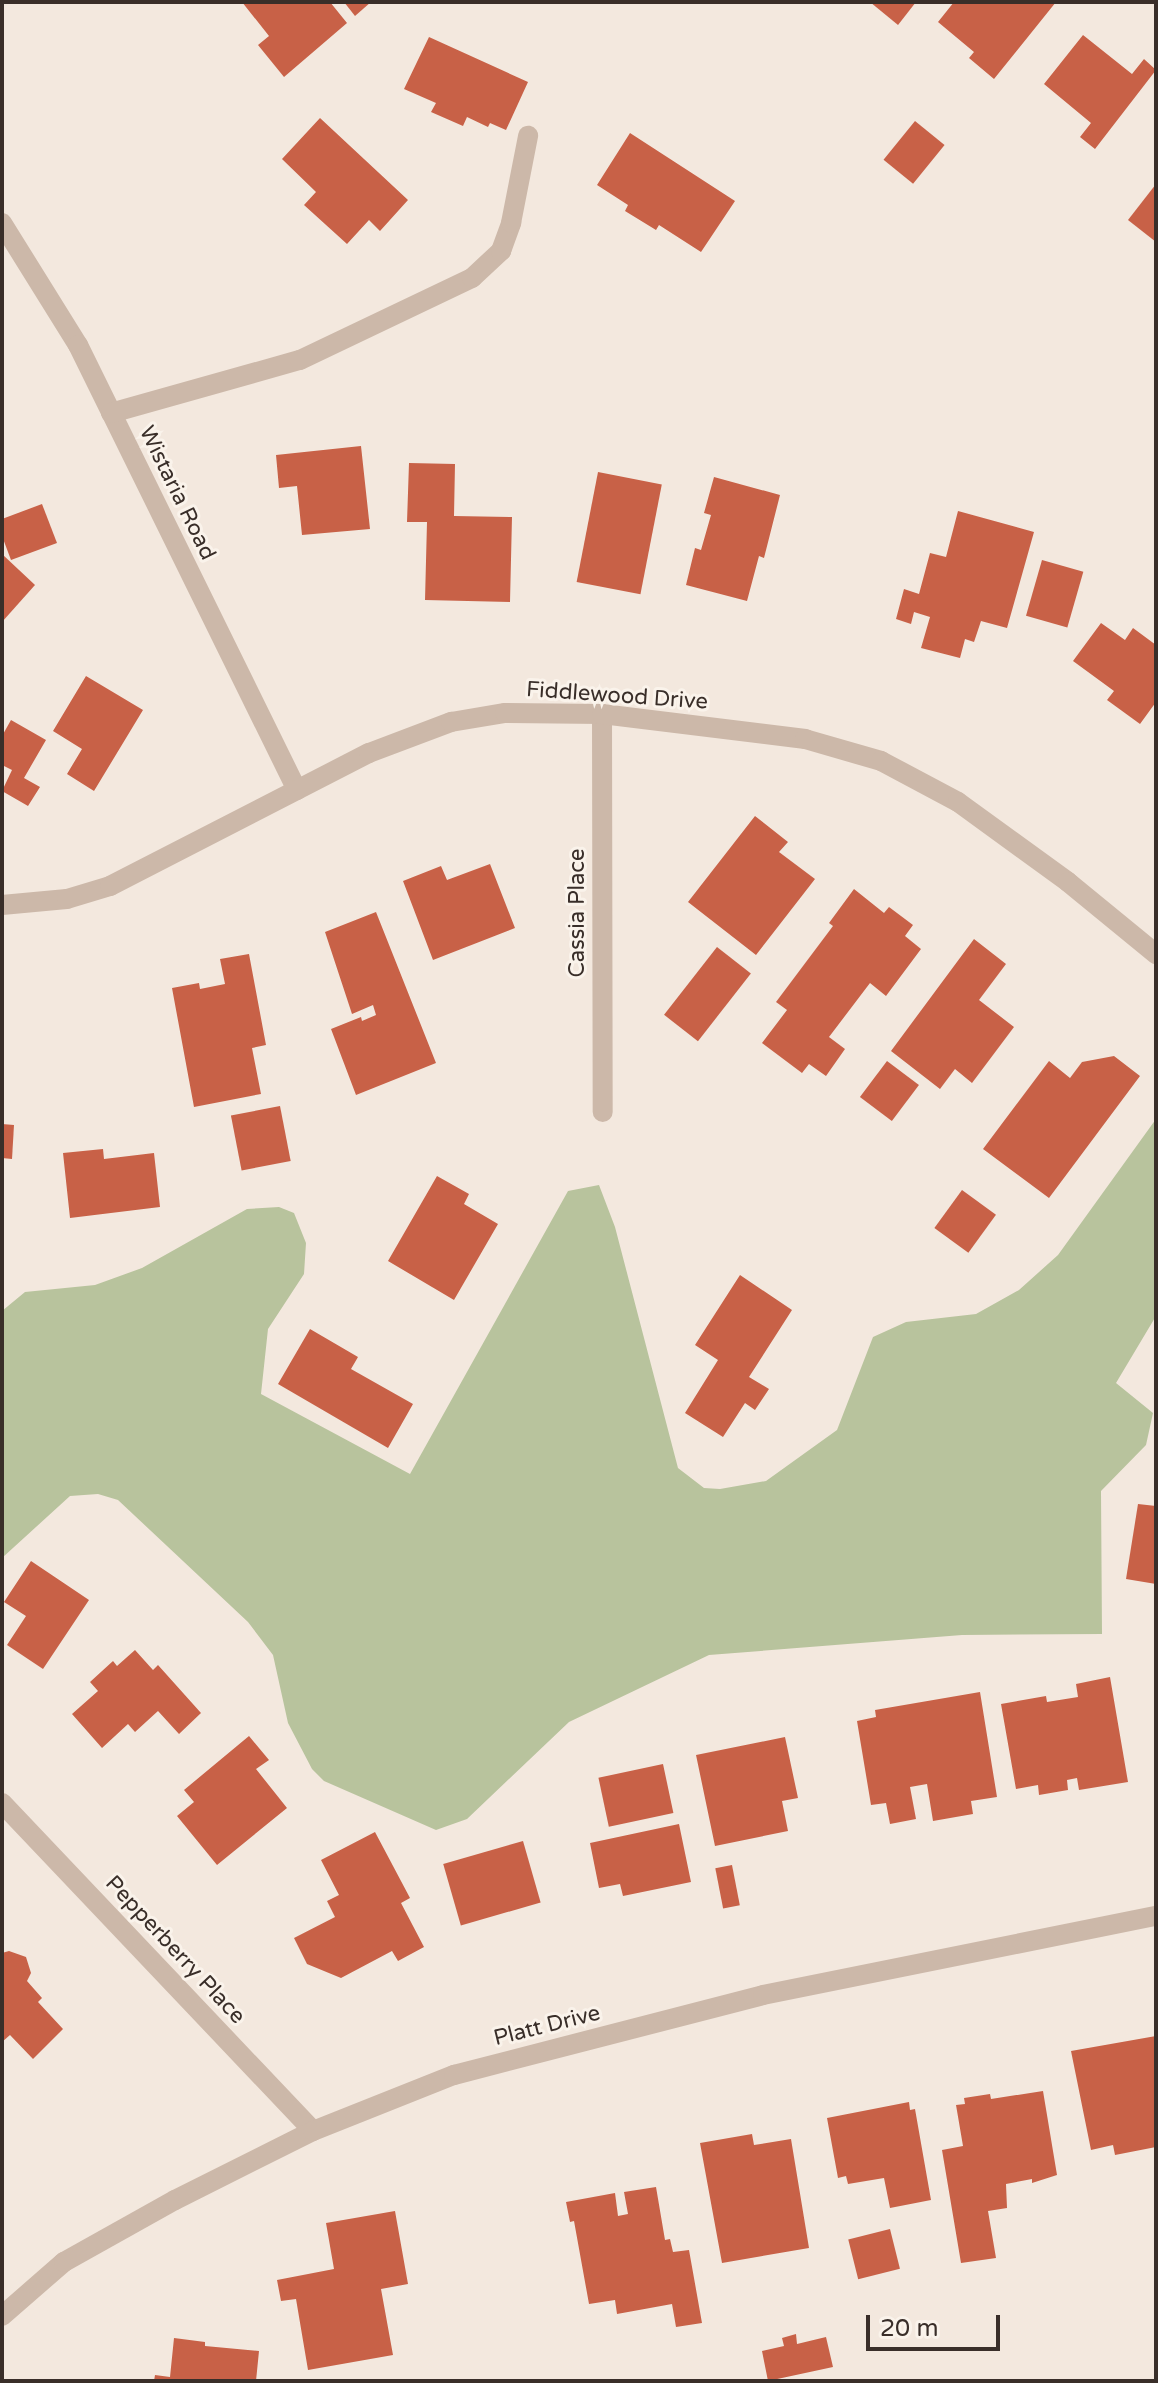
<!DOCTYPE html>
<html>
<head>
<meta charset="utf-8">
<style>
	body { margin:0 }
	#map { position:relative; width:1158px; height:2383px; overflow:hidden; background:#f3e8de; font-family:"Varela Round",sans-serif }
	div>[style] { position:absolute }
	.green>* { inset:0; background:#b8c39d }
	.building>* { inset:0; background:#c86147; transform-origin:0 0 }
	.minor>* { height:20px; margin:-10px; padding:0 10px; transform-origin:10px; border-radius:10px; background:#ccb8a9 }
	span { translate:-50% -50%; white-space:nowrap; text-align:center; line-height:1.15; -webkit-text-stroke:6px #faf3eb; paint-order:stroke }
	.street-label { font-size:22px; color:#392e29 }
	.frame { position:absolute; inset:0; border:4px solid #392e29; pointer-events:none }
	.scale { position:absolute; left:866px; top:2315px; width:134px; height:36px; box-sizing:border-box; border:4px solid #392e29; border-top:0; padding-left:10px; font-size:24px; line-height:28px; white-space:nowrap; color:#392e29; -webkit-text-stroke:6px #faf3eb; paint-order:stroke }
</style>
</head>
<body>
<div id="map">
	<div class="green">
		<div style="clip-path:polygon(1156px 1119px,1156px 1316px,1116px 1383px,1153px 1413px,1146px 1445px,1101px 1491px,1102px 1634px,962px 1635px,709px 1655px,569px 1722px,467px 1819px,436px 1830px,324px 1781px,312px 1769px,288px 1723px,273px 1655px,248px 1622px,118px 1500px,98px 1494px,70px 1496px,2px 1558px,2px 1311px,25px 1292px,95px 1285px,142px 1268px,247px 1209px,279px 1207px,294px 1213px,306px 1243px,304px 1274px,268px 1329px,261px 1394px,410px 1474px,568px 1191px,599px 1185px,615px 1227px,678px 1468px,704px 1488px,720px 1489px,766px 1481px,837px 1430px,873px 1337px,906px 1322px,976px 1314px,1019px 1290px,1058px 1255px)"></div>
	</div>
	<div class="building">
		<div style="clip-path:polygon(242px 2px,330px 2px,347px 23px,284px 77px,258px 45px,269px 36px)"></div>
		<div style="clip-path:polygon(344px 2px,371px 2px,355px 16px)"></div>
		<div style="clip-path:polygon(870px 2px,916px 2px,898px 25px)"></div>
		<div style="clip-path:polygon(954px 2px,1056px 2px,994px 79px,969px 58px,974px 52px,938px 22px)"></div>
		<div style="clip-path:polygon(1083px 35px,1132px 74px,1144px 59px,1156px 70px,1095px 149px,1080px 137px,1091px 123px,1044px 84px)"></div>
		<div style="clip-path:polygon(429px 37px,528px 82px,506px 130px,490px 123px,488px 127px,467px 117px,463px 126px,431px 112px,436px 103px,404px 89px)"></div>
		<div style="clip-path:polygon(320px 118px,408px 200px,380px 231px,369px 220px,347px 244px,304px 205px,316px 192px,282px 159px)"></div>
		<div style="left:915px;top:121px;width:38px;height:50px;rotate:39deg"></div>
		<div style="clip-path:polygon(630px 133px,735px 201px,701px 252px,659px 225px,656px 230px,625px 211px,628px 205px,597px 185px)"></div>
		<div style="clip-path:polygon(1156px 184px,1156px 242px,1128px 220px)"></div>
		<div style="clip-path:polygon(361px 446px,370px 529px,302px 535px,297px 486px,279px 488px,276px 455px)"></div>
		<div style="clip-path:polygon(409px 463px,455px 464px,454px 516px,512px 517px,510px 602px,425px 600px,427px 522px,407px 522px)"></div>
		<div style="left:598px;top:472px;width:65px;height:112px;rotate:11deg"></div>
		<div style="clip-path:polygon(714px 477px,780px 495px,764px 558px,759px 556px,747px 601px,686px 585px,695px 548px,701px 550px,711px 515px,704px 513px)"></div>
		<div style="clip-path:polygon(42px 504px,57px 543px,11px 560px,2px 536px,2px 519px)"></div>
		<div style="clip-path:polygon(958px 511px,1034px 532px,1007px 628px,981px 621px,974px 642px,965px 639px,960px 658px,921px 648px,930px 617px,914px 612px,911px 624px,896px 619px,904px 589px,919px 594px,930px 553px,946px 557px)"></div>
		<div style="clip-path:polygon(2px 554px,35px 585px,2px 622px)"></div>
		<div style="left:1042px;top:560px;width:43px;height:58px;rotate:16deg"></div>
		<div style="clip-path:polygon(1101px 623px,1125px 640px,1133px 628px,1156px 645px,1156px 702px,1140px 724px,1107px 700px,1114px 691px,1073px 661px)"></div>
		<div style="clip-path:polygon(86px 676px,143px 710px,94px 791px,67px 774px,82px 749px,53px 731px)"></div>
		<div style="clip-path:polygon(11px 720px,46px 740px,24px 778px,40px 787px,28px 806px,2px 791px,12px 770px,2px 765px,2px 736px)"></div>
		<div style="clip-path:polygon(755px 816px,788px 842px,779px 852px,815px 879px,756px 955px,688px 902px)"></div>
		<div style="clip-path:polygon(490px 864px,515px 928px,433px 960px,403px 881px,441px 866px,447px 880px)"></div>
		<div style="clip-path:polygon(854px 889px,884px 913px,889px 907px,913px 925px,905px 936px,921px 949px,886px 996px,870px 983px,829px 1037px,845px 1049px,826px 1076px,809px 1064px,802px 1073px,762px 1043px,787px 1010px,776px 1002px,833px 926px,829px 923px)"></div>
		<div style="clip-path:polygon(376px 912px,436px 1063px,356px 1095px,331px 1029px,361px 1017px,362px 1021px,376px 1015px,373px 1005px,352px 1014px,325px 932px)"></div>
		<div style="clip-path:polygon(974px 939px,1006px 964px,979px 1000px,1014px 1027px,972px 1083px,955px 1069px,940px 1089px,891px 1051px)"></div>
		<div style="left:717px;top:947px;width:43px;height:86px;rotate:38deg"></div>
		<div style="clip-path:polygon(249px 954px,266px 1045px,252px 1048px,261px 1094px,194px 1107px,172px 988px,199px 983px,200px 989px,225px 984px,220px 959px)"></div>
		<div style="clip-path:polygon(1114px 1056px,1140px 1076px,1049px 1198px,983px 1149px,1049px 1061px,1070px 1078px,1082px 1062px)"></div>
		<div style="left:887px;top:1061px;width:40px;height:45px;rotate:37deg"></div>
		<div style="left:280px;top:1106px;width:56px;height:50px;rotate:79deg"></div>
		<div style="clip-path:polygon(2px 1124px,14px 1125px,12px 1159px,2px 1158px)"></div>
		<div style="clip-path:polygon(103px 1149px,104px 1159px,154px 1153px,160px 1207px,70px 1218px,63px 1153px)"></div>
		<div style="clip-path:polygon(437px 1176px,469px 1194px,464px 1204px,498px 1224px,454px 1300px,388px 1261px)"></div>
		<div style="left:962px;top:1190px;width:42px;height:47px;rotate:36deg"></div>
		<div style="clip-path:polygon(740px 1275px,792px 1310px,749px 1377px,769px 1389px,755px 1410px,745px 1403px,723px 1437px,685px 1413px,718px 1360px,695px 1345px)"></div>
		<div style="clip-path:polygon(310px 1329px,358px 1357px,351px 1369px,413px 1404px,388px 1448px,278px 1384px)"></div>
		<div style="clip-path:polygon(1138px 1504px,1156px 1506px,1156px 1584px,1126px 1579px)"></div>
		<div style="clip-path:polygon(31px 1561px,89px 1600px,43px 1669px,7px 1645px,26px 1616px,4px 1602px)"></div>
		<div style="clip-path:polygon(135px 1650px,153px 1670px,158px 1665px,201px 1713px,179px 1734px,158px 1711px,135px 1732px,128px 1724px,102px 1748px,72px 1714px,98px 1691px,90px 1682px,113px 1661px,117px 1666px)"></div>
		<div style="clip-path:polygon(1110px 1677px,1128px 1782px,1079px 1790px,1077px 1778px,1067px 1780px,1068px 1790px,1039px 1795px,1038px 1785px,1016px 1789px,1001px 1704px,1046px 1696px,1047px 1702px,1078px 1697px,1076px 1684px)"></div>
		<div style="clip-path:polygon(980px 1692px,997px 1797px,971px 1801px,973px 1814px,933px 1821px,927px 1784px,910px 1787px,916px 1819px,890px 1824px,886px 1803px,871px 1805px,857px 1721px,876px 1717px,875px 1710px)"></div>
		<div style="clip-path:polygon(249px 1736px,269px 1760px,256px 1769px,287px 1808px,217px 1865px,177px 1816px,194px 1802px,184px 1790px)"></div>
		<div style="clip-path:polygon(785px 1737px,798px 1798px,782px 1801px,788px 1831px,715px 1846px,696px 1755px)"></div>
		<div style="left:663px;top:1764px;width:50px;height:66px;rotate:78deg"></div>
		<div style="clip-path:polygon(679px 1824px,691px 1882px,623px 1896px,620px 1884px,599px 1888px,590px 1843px)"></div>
		<div style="clip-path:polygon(375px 1832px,410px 1898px,401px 1903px,424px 1947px,398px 1961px,392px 1951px,341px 1978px,307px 1964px,294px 1938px,335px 1917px,327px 1901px,339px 1895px,321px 1860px)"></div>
		<div style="left:523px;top:1841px;width:64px;height:83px;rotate:74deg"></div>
		<div style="left:732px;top:1865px;width:41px;height:17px;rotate:79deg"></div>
		<div style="clip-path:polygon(9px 1951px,26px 1957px,31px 1973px,27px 1981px,42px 1998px,38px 2002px,63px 2029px,33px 2059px,10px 2035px,2px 2042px,2px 1953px)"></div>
		<div style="clip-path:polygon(1156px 2036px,1156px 2147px,1115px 2155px,1113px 2145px,1091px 2150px,1071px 2051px)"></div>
		<div style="clip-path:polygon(1043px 2091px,1057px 2175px,1032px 2183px,1032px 2179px,1006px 2184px,1007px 2208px,988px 2211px,996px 2258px,961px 2263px,942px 2150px,963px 2146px,956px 2105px,965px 2104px,964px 2098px,990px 2094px,991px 2099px)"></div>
		<div style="clip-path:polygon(909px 2102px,910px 2110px,915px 2109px,931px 2200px,890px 2208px,884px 2178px,848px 2184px,846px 2176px,838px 2178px,827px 2118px)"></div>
		<div style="clip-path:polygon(752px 2134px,754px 2145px,791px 2139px,809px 2248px,722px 2263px,700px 2143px)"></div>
		<div style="clip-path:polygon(656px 2187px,665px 2240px,670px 2239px,673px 2252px,689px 2250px,702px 2323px,676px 2327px,672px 2304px,617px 2314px,615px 2300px,589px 2304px,574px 2221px,570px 2222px,566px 2202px,615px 2193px,618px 2216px,628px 2214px,624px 2192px)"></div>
		<div style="clip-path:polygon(395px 2211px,408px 2284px,381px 2289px,393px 2355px,308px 2370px,296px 2299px,281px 2301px,277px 2280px,334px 2269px,326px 2223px)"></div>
		<div style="left:890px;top:2229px;width:41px;height:43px;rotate:76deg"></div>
		<div style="clip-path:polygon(796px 2334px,797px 2344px,826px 2337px,833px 2367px,768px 2381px,762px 2351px,784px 2346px,782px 2338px)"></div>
		<div style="clip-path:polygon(174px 2338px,205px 2342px,205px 2346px,259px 2351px,256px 2381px,154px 2381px,155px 2375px,170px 2377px)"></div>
	</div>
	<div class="minor">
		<div style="left:2px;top:223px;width:144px;rotate:58.1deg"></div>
		<div style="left:78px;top:345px;width:496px;rotate:63.8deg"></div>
		<div style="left:111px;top:413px;width:196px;rotate:-15.7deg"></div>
		<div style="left:300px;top:360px;width:191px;rotate:-25.5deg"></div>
		<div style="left:472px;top:278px;width:40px;rotate:-43deg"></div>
		<div style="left:501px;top:251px;width:30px;rotate:-70deg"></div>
		<div style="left:511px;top:223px;width:89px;rotate:-78.9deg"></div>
		<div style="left:602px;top:714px;width:398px;rotate:89.9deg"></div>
		<div style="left:2px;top:905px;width:65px;rotate:-5.3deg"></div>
		<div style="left:67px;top:899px;width:45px;rotate:-16.8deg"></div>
		<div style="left:110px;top:886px;width:291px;rotate:-27.2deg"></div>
		<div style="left:369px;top:753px;width:88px;rotate:-20.7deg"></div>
		<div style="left:451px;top:722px;width:55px;rotate:-9.5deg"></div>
		<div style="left:505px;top:713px;width:97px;rotate:0.6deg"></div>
		<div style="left:602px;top:714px;width:205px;rotate:7deg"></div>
		<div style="left:805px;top:739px;width:79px;rotate:16.1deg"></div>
		<div style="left:881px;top:761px;width:87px;rotate:28deg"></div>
		<div style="left:958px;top:802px;width:136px;rotate:36deg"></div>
		<div style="left:1068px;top:882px;width:114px;rotate:39.3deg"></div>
		<div style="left:2px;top:1803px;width:452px;rotate:46.5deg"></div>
		<div style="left:2px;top:2316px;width:82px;rotate:-41.1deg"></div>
		<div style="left:64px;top:2262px;width:127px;rotate:-29.2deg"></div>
		<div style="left:175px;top:2200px;width:154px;rotate:-26.6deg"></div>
		<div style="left:313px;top:2131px;width:152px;rotate:-21.7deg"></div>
		<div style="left:454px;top:2075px;width:319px;rotate:-14.5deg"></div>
		<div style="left:763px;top:1995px;width:401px;rotate:-11.4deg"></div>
	</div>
	<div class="street-label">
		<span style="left:177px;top:493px;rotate:64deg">Wistaria Road</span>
		<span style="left:617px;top:696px;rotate:4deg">Fiddlewood Drive</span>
		<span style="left:578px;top:913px;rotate:-90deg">Cassia Place</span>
		<span style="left:175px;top:1950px;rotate:47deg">Pepperberry Place</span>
		<span style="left:547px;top:2026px;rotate:-14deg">Platt Drive</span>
	</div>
	<div class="frame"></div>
	<div class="scale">20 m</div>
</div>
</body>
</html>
